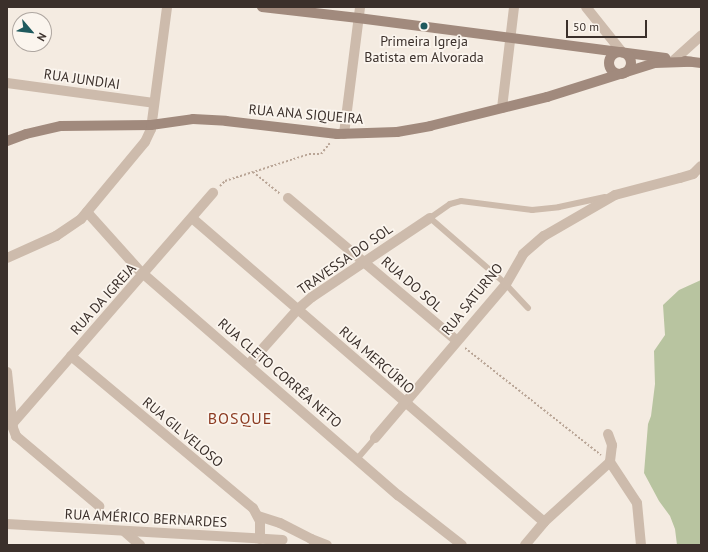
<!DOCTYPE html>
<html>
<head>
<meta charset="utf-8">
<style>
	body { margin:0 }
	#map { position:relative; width:708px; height:552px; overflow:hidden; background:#f4ebe1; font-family:"PT Sans",sans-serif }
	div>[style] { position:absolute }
	.green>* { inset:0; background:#b8c4a0 }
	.path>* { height:2px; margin-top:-1px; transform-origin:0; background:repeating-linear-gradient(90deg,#b9a596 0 2px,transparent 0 4px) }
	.lane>* { height:6px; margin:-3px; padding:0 3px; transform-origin:3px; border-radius:3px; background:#cdbbac }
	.street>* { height:10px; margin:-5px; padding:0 5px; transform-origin:5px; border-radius:5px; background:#cdbbac }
	.secondary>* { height:10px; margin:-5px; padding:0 5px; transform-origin:5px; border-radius:5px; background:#a18a7d }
	.secondary>.ring { margin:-5px; padding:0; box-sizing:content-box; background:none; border:10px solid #a18a7d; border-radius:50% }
	.dots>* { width:11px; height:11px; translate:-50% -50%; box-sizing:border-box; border:2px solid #fbf5ee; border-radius:50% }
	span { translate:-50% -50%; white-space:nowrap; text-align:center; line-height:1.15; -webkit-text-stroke:3.5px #fbf5ee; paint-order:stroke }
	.poi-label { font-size:14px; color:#3b302b }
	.street-label { font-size:14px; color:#3b302b }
	.quarter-label { font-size:16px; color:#8c3b22; letter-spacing:1px }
	.frame { position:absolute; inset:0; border:8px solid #3b302b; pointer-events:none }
	.north { position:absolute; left:12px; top:12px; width:40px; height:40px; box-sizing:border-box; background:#fbf5ee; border:1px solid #aea6a0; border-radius:50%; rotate:118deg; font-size:11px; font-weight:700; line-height:16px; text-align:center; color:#3b302b }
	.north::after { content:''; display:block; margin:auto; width:14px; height:18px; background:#1f5a5e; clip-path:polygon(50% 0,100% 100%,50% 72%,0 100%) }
	.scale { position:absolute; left:566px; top:20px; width:81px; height:18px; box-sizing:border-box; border:2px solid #3b302b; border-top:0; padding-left:5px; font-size:12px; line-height:14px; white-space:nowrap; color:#3b302b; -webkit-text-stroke:3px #fbf5ee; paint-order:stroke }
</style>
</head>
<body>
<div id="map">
	<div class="green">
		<div style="clip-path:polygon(701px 280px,701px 545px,677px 545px,675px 529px,670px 516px,659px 501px,644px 473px,648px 424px,651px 416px,655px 384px,654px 351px,665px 335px,663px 305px,679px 290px)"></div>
	</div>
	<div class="path">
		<div style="left:253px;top:172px;width:35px;rotate:39deg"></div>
		<div style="left:220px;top:186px;width:7px;rotate:-45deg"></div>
		<div style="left:225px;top:181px;width:88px;rotate:-17.8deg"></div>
		<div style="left:309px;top:154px;width:12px"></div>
		<div style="left:321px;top:154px;width:14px;rotate:-51deg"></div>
		<div style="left:465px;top:348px;width:173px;rotate:38.2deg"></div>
	</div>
	<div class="lane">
		<div style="left:528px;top:308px;width:33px;rotate:-133deg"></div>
		<div style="left:506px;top:284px;width:101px;rotate:-139deg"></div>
		<div style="left:430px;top:218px;width:24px;rotate:-35deg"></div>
		<div style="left:450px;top:204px;width:11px;rotate:-15deg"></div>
		<div style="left:461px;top:201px;width:72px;rotate:7.2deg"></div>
		<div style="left:532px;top:210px;width:27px;rotate:-6deg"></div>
		<div style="left:559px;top:207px;width:47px;rotate:-12.3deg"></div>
		<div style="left:357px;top:459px;width:28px;rotate:-49deg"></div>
	</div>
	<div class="street">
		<div style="left:586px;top:7px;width:58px;rotate:51.3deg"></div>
		<div style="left:673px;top:61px;width:38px;rotate:-42deg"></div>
		<div style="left:7px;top:83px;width:148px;rotate:7.7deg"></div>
		<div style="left:502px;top:108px;width:102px;rotate:-83.2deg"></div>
		<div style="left:344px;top:134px;width:128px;rotate:-82.8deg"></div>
		<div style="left:288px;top:198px;width:221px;rotate:40.2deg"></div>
		<div style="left:87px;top:212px;width:79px;rotate:48.1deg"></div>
		<div style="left:140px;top:271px;width:342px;rotate:41deg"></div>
		<div style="left:398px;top:495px;width:81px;rotate:38deg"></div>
		<div style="left:192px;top:218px;width:465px;rotate:40.8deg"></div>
		<div style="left:7px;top:258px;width:54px;rotate:-24.2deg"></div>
		<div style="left:56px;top:236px;width:30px;rotate:-34deg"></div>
		<div style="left:81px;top:219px;width:100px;rotate:-50.3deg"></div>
		<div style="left:145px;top:142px;width:14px;rotate:-65deg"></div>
		<div style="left:151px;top:129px;width:123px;rotate:-82.5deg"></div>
		<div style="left:71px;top:356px;width:237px;rotate:39.9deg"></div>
		<div style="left:253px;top:508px;width:15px;rotate:62deg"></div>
		<div style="left:260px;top:521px;width:18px;rotate:90deg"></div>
		<div style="left:249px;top:364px;width:74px;rotate:-48.3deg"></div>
		<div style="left:298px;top:309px;width:18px;rotate:-41deg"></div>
		<div style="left:312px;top:297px;width:142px;rotate:-33.8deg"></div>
		<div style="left:7px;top:372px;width:56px;rotate:83.9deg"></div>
		<div style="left:13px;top:428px;width:9px;rotate:69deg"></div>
		<div style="left:16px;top:436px;width:109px;rotate:40.1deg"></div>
		<div style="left:13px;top:423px;width:305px;rotate:-49deg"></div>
		<div style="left:608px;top:434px;width:12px;rotate:70deg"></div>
		<div style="left:612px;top:445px;width:17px;rotate:97deg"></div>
		<div style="left:375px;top:438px;width:202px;rotate:-49.6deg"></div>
		<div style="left:506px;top:284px;width:34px;rotate:-60deg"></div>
		<div style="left:523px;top:254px;width:28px;rotate:-41deg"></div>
		<div style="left:544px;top:236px;width:82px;rotate:-30deg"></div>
		<div style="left:615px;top:195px;width:67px;rotate:-14.7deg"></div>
		<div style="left:680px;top:178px;width:14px;rotate:-17deg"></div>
		<div style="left:693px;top:174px;width:11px;rotate:-45deg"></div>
		<div style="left:610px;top:462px;width:49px;rotate:56.6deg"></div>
		<div style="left:637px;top:503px;width:42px;rotate:84.6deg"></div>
		<div style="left:258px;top:516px;width:23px;rotate:18deg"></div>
		<div style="left:280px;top:523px;width:35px;rotate:27deg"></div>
		<div style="left:311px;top:539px;width:17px;rotate:21deg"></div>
		<div style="left:7px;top:524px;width:276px;rotate:3.3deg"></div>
		<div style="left:125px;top:532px;width:20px;rotate:41deg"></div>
		<div style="left:525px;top:545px;width:30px;rotate:-50deg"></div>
		<div style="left:544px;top:522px;width:89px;rotate:-42.3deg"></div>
	</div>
	<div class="secondary">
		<div style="left:262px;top:7px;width:97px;rotate:6.5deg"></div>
		<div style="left:358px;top:18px;width:310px;rotate:7.4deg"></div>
		<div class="ring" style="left:609px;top:52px;width:12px;height:12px"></div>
		<div style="left:685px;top:61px;width:16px;rotate:7deg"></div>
		<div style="left:7px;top:141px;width:20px;rotate:-20deg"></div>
		<div style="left:26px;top:134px;width:36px;rotate:-13deg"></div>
		<div style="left:61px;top:126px;width:90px;rotate:-0.6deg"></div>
		<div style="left:151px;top:125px;width:42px;rotate:-8.1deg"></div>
		<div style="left:193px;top:119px;width:33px;rotate:3deg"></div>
		<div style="left:226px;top:121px;width:112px;rotate:6.7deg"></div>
		<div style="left:337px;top:134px;width:60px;rotate:-1.9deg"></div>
		<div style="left:397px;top:132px;width:34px;rotate:-10deg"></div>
		<div style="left:430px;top:126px;width:121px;rotate:-13.9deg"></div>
		<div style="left:547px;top:97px;width:113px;rotate:-17.5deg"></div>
		<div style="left:655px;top:63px;width:36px;rotate:-2deg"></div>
	</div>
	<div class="dots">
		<div style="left:424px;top:26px;background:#1f5a5e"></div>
	</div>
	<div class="poi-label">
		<span style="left:424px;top:49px">Primeira Igreja<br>Batista em Alvorada</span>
	</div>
	<div class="street-label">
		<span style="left:82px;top:79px;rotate:8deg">RUA JUNDIAI</span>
		<span style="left:306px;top:114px;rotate:5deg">RUA ANA SIQUEIRA</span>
		<span style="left:345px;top:259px;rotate:-35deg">TRAVESSA DO SOL</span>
		<span style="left:412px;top:284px;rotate:41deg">RUA DO SOL</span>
		<span style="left:103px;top:299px;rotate:-48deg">RUA DA IGREJA</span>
		<span style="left:472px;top:299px;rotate:-51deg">RUA SATURNO</span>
		<span style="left:377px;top:360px;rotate:41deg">RUA MERCÚRIO</span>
		<span style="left:280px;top:373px;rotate:41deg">RUA CLETO CORRÊA NETO</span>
		<span style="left:183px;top:432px;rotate:40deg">RUA GIL VELOSO</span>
		<span style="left:146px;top:518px;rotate:3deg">RUA AMÉRICO BERNARDES</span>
	</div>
	<div class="quarter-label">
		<span style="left:240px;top:418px">BOSQUE</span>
	</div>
	<div class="frame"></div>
	<div class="north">N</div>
	<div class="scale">50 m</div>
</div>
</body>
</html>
